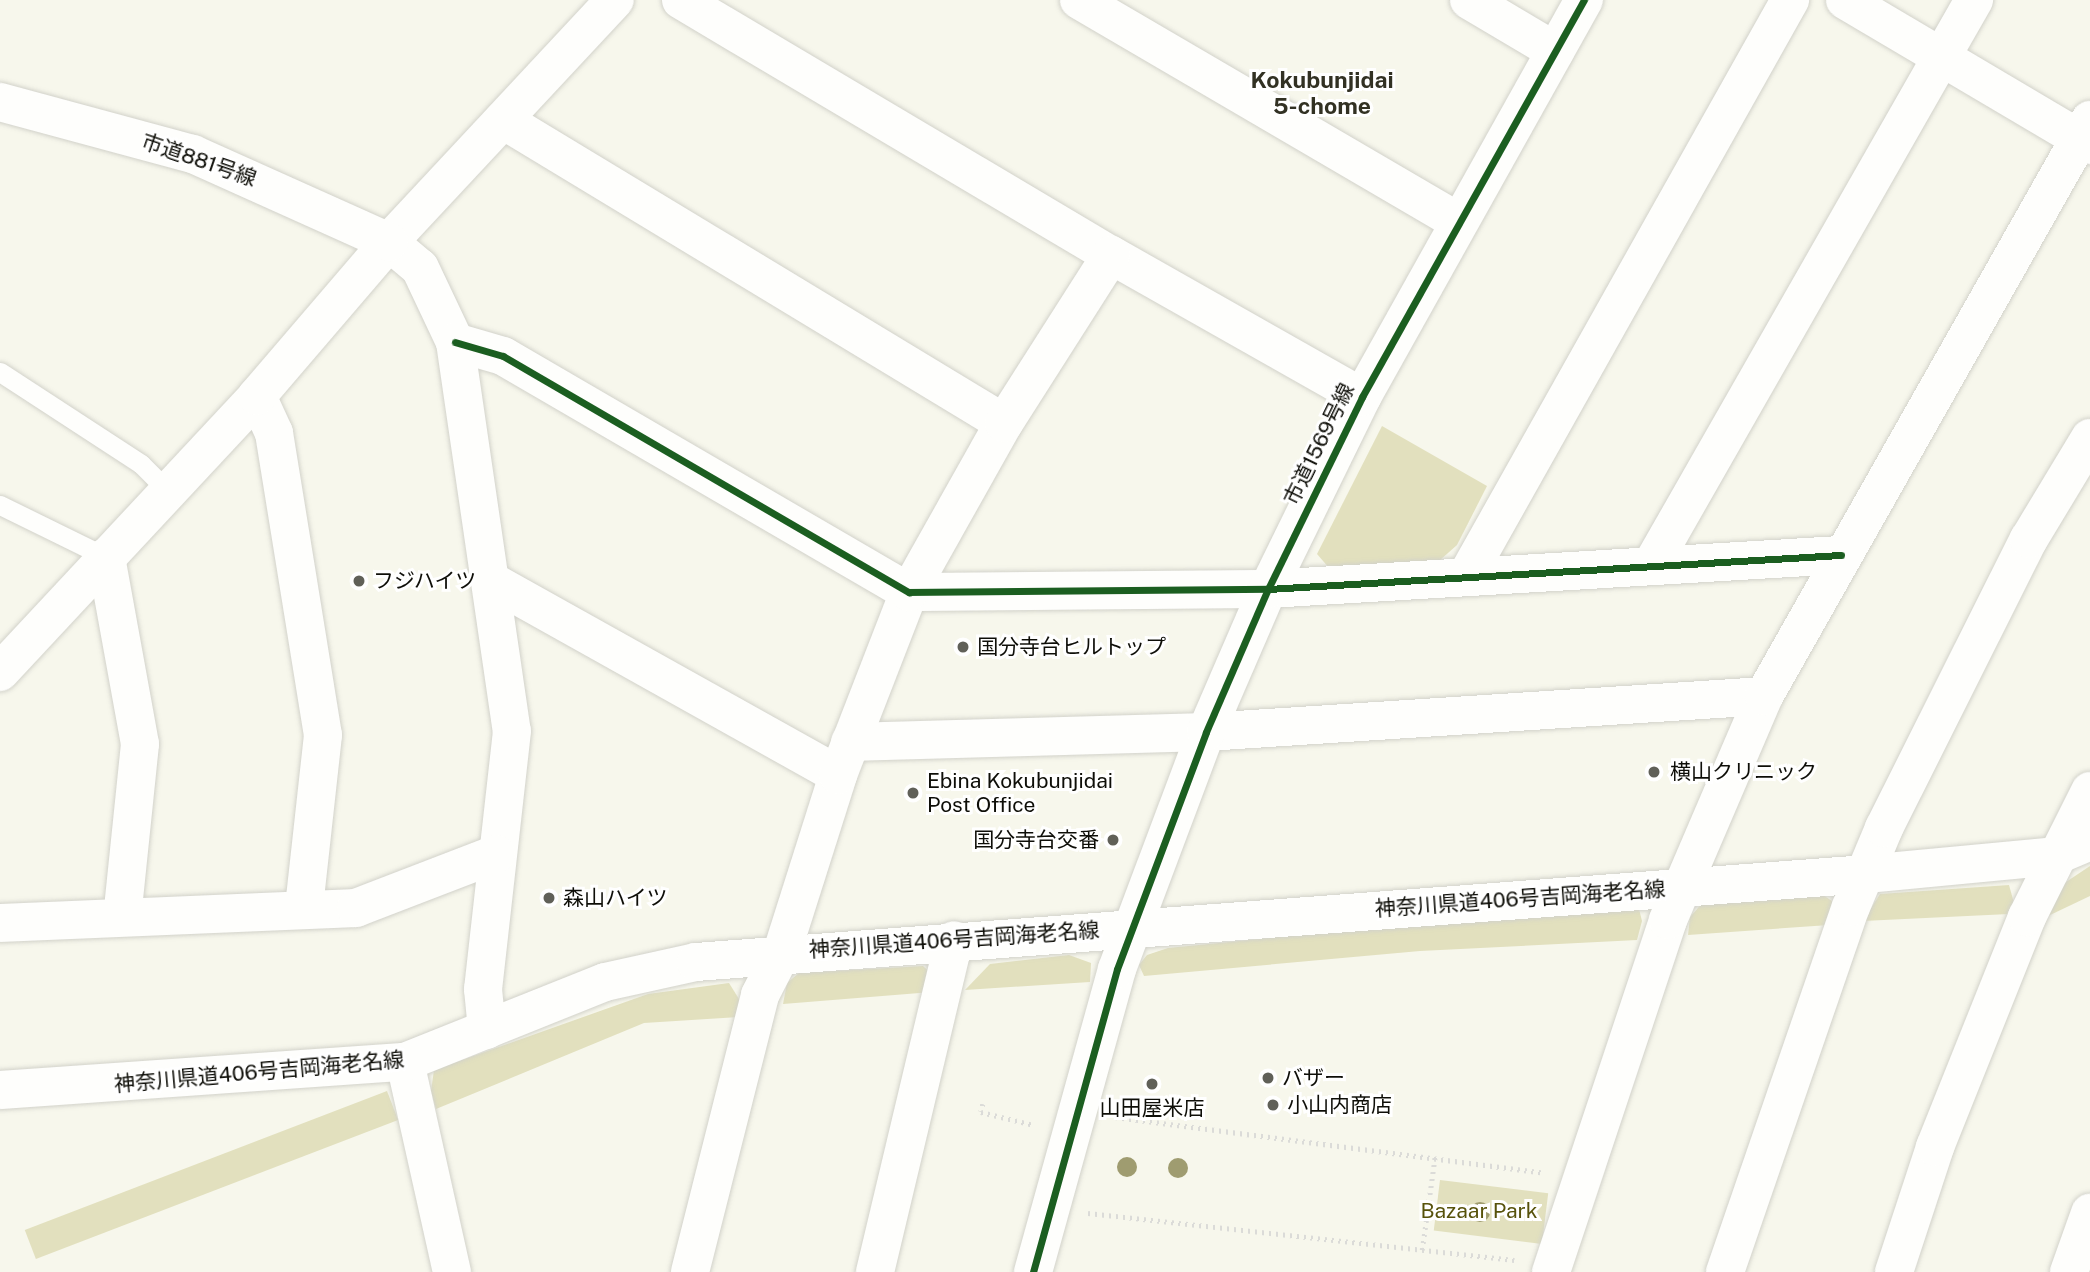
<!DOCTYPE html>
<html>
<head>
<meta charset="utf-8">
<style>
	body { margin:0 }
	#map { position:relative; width:2090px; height:1272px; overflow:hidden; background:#f7f7ec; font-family:"Public Sans","Noto Sans JP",sans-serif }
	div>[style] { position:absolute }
	.green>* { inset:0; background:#e2e0be; transform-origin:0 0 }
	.path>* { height:4.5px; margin-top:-2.25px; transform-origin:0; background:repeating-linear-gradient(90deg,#dbdbd8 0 2px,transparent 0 7px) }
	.roads { filter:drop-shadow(0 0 2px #d2d2ca) drop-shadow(0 0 2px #d2d2ca) }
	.service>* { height:19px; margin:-9.5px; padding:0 9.5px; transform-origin:9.5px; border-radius:9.5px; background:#fefefc }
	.minor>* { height:38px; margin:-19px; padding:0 19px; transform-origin:19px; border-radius:19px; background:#fefefc }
	.tertiary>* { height:38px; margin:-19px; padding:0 19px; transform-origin:19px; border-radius:19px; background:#fefefc }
	.secondary>* { height:38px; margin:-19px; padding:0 19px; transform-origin:19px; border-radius:19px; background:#fefefc }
	.cycleway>* { height:7px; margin:-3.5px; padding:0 3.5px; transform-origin:3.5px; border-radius:3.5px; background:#1b5e20 }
	.trees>* { width:20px; height:20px; margin:-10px; border-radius:50%; background:#9f9c70 }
	.dots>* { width:19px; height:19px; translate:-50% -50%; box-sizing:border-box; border:4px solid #fff; border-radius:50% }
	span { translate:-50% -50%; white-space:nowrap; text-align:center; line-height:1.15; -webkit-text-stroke:6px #fff; paint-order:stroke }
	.street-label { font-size:21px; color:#0e0e08 }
	.poi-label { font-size:21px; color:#0e0e08 }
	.left { translate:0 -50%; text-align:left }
	.right { translate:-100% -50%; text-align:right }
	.park-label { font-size:21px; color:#57520b }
	.neighbourhood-label { font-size:23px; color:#323123; font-weight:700 }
</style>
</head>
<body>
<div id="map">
	<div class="green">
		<div style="clip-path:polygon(1382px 426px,1487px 486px,1457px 545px,1439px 561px,1330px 569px,1317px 554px)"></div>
		<div style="clip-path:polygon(2090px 866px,2090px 896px,2048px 916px,2060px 886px)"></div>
		<div style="clip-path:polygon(2009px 885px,2014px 903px,2009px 914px,1863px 921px,1880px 894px)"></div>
		<div style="clip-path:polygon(1820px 893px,1835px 903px,1829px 925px,1688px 935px,1690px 917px,1705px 900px)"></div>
		<div style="clip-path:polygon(1639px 909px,1642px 921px,1637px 940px,1420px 951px,1144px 976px,1139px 965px,1147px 955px,1168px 948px,1379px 927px)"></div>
		<div style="clip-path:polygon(1069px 955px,1091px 963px,1090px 982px,965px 990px,990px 964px)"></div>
		<div style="clip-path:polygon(923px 966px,935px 977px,932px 992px,783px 1004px,787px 983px,799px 973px)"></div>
		<div style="clip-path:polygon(729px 983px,739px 999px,739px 1017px,644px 1023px,436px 1109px,431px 1091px,434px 1070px,648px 994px)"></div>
		<div style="left:387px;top:1091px;width:31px;height:388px;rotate:69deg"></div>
		<div style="left:1440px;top:1180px;width:109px;height:51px;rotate:7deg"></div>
	</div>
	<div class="path">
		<div style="left:983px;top:1104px;width:8px;rotate:104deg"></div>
		<div style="left:981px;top:1112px;width:55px;rotate:13.8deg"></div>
		<div style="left:1115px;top:1117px;width:433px;rotate:7.4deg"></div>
		<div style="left:1088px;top:1213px;width:429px;rotate:6.3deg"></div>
		<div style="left:1422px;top:1250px;width:95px;rotate:-82.1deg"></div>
	</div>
	<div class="roads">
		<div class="service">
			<div style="left:0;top:372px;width:168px;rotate:33.1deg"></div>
			<div style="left:141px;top:464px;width:38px;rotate:45deg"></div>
			<div style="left:0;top:505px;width:118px;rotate:26.1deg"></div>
		</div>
		<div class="minor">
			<div style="left:681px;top:0;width:500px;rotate:30.7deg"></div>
			<div style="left:1111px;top:255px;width:288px;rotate:29.5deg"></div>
			<div style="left:1079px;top:0;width:438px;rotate:30.3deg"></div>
			<div style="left:1469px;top:0;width:100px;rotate:30.7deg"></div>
			<div style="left:1845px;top:0;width:285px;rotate:30.6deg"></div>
			<div style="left:503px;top:120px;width:585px;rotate:31.17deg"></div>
			<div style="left:389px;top:242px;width:40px;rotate:40deg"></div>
			<div style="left:420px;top:268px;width:82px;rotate:64.7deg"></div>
			<div style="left:455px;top:342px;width:393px;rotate:81.7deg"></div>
			<div style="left:512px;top:731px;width:260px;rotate:96.4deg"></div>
			<div style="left:483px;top:989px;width:41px;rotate:84.4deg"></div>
			<div style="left:455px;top:342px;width:50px;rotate:16.3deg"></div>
			<div style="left:503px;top:356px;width:470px;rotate:30.2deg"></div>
			<div style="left:909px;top:592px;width:359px;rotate:-0.5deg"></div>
			<div style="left:1268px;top:589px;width:574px;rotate:-3.4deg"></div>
			<div style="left:257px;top:396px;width:41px;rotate:65.3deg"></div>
			<div style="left:274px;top:433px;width:306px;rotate:80.8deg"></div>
			<div style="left:323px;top:735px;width:174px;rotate:96.3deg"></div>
			<div style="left:106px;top:557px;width:190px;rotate:79.7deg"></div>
			<div style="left:140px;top:744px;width:174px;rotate:95.9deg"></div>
			<div style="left:1651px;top:566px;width:652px;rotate:-60.29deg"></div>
			<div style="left:1466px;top:577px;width:662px;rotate:-60.68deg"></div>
			<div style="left:493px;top:582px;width:395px;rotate:29.2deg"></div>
			<div style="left:0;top:672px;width:377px;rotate:-47deg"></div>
			<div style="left:257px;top:396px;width:203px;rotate:-49.4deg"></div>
			<div style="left:389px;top:242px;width:331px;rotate:-47deg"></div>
			<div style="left:850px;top:742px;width:356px;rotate:-1.6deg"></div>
			<div style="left:1206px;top:732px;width:559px;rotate:-3.69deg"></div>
			<div style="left:0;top:923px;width:356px;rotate:-2.4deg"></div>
			<div style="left:356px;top:908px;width:150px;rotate:-21.1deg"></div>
			<div style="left:405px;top:1062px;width:215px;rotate:77.4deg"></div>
			<div style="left:690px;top:1272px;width:286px;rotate:-75.8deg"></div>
			<div style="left:760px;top:995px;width:48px;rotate:-62.9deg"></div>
			<div style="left:782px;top:952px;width:186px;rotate:-72.4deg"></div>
			<div style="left:838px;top:775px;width:196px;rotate:-68.8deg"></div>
			<div style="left:909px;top:592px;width:194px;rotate:-60.7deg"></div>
			<div style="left:1004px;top:423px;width:199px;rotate:-57.5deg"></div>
			<div style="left:875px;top:1272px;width:341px;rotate:-76.6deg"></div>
			<div style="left:1551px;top:1272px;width:371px;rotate:-71.6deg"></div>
			<div style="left:1668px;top:920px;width:244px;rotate:-66.8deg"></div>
			<div style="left:1764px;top:696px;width:662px;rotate:-60.49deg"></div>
			<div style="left:1725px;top:1272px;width:386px;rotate:-71deg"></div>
			<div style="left:1851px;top:907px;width:86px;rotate:-67.3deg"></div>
			<div style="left:1884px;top:828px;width:323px;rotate:-63.4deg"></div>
			<div style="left:2029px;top:539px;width:118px;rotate:-58.9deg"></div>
			<div style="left:1894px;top:1272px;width:132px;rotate:-71.8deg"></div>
			<div style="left:1935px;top:1147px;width:248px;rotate:-68.2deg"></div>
			<div style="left:2027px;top:917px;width:141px;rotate:-63.4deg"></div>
			<div style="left:2069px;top:1272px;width:63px;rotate:-70.4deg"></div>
		</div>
		<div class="tertiary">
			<div style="left:0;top:102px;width:200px;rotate:15.1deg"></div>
			<div style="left:193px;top:154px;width:215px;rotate:24.2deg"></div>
			<div style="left:1033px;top:1272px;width:314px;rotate:-74.5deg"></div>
			<div style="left:1117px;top:969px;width:253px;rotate:-69.4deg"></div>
			<div style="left:1206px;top:732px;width:156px;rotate:-66.6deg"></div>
			<div style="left:1268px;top:589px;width:214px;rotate:-63.9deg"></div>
			<div style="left:1362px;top:397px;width:455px;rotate:-60.8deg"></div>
		</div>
		<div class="secondary">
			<div style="left:0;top:1090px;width:406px;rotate:-4deg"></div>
			<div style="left:405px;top:1062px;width:215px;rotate:-21.8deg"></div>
			<div style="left:605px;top:982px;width:93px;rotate:-12.4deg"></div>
			<div style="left:696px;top:962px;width:1173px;rotate:-4.3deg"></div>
			<div style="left:1866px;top:874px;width:190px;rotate:-5.4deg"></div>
			<div style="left:2055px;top:856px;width:38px;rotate:-23deg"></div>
		</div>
	</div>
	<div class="cycleway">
		<div style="left:455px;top:342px;width:50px;rotate:16.3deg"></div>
		<div style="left:503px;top:356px;width:470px;rotate:30.2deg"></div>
		<div style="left:909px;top:592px;width:359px;rotate:-0.5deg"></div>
		<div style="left:1268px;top:589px;width:574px;rotate:-3.4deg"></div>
		<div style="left:1033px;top:1272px;width:314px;rotate:-74.5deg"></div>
		<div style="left:1117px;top:969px;width:253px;rotate:-69.4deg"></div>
		<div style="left:1206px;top:732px;width:156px;rotate:-66.6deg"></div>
		<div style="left:1268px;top:589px;width:214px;rotate:-63.9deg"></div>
		<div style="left:1362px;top:397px;width:455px;rotate:-60.8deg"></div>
	</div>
	<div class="trees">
		<div style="left:1127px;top:1167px"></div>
		<div style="left:1178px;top:1168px"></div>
		<div style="left:1480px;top:1212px"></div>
	</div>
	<div class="dots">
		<div style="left:359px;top:581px;background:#606058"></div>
		<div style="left:963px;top:647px;background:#606058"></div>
		<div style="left:1654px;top:772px;background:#606058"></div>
		<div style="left:913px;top:793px;background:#606058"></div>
		<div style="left:1113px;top:840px;background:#606058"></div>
		<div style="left:549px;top:898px;background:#606058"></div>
		<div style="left:1268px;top:1078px;background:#606058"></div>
		<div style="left:1152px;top:1084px;background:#606058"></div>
		<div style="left:1273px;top:1105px;background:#606058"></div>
	</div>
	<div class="street-label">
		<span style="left:199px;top:160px;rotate:19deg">市道881号線</span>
		<span style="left:1319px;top:444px;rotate:-64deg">市道1569号線</span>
		<span style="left:1520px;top:899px;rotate:-4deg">神奈川県道406号吉岡海老名線</span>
		<span style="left:954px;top:940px;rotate:-4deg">神奈川県道406号吉岡海老名線</span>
		<span style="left:259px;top:1072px;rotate:-5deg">神奈川県道406号吉岡海老名線</span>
	</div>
	<div class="poi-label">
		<span class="left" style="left:373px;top:581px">フジハイツ</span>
		<span class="left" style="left:977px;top:647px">国分寺台ヒルトップ</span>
		<span class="left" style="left:1670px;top:772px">横山クリニック</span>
		<span class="left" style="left:927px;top:793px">Ebina Kokubunjidai<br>Post Office</span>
		<span class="right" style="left:1099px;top:840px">国分寺台交番</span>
		<span class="left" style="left:563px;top:898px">森山ハイツ</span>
		<span class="left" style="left:1282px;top:1078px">バザー</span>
		<span class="left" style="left:1287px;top:1105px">小山内商店</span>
		<span style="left:1152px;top:1108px">山田屋米店</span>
	</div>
	<div class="park-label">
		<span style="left:1479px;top:1211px">Bazaar Park</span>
	</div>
	<div class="neighbourhood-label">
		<span style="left:1322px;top:93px">Kokubunjidai<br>5-chome</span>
	</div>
</div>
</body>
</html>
